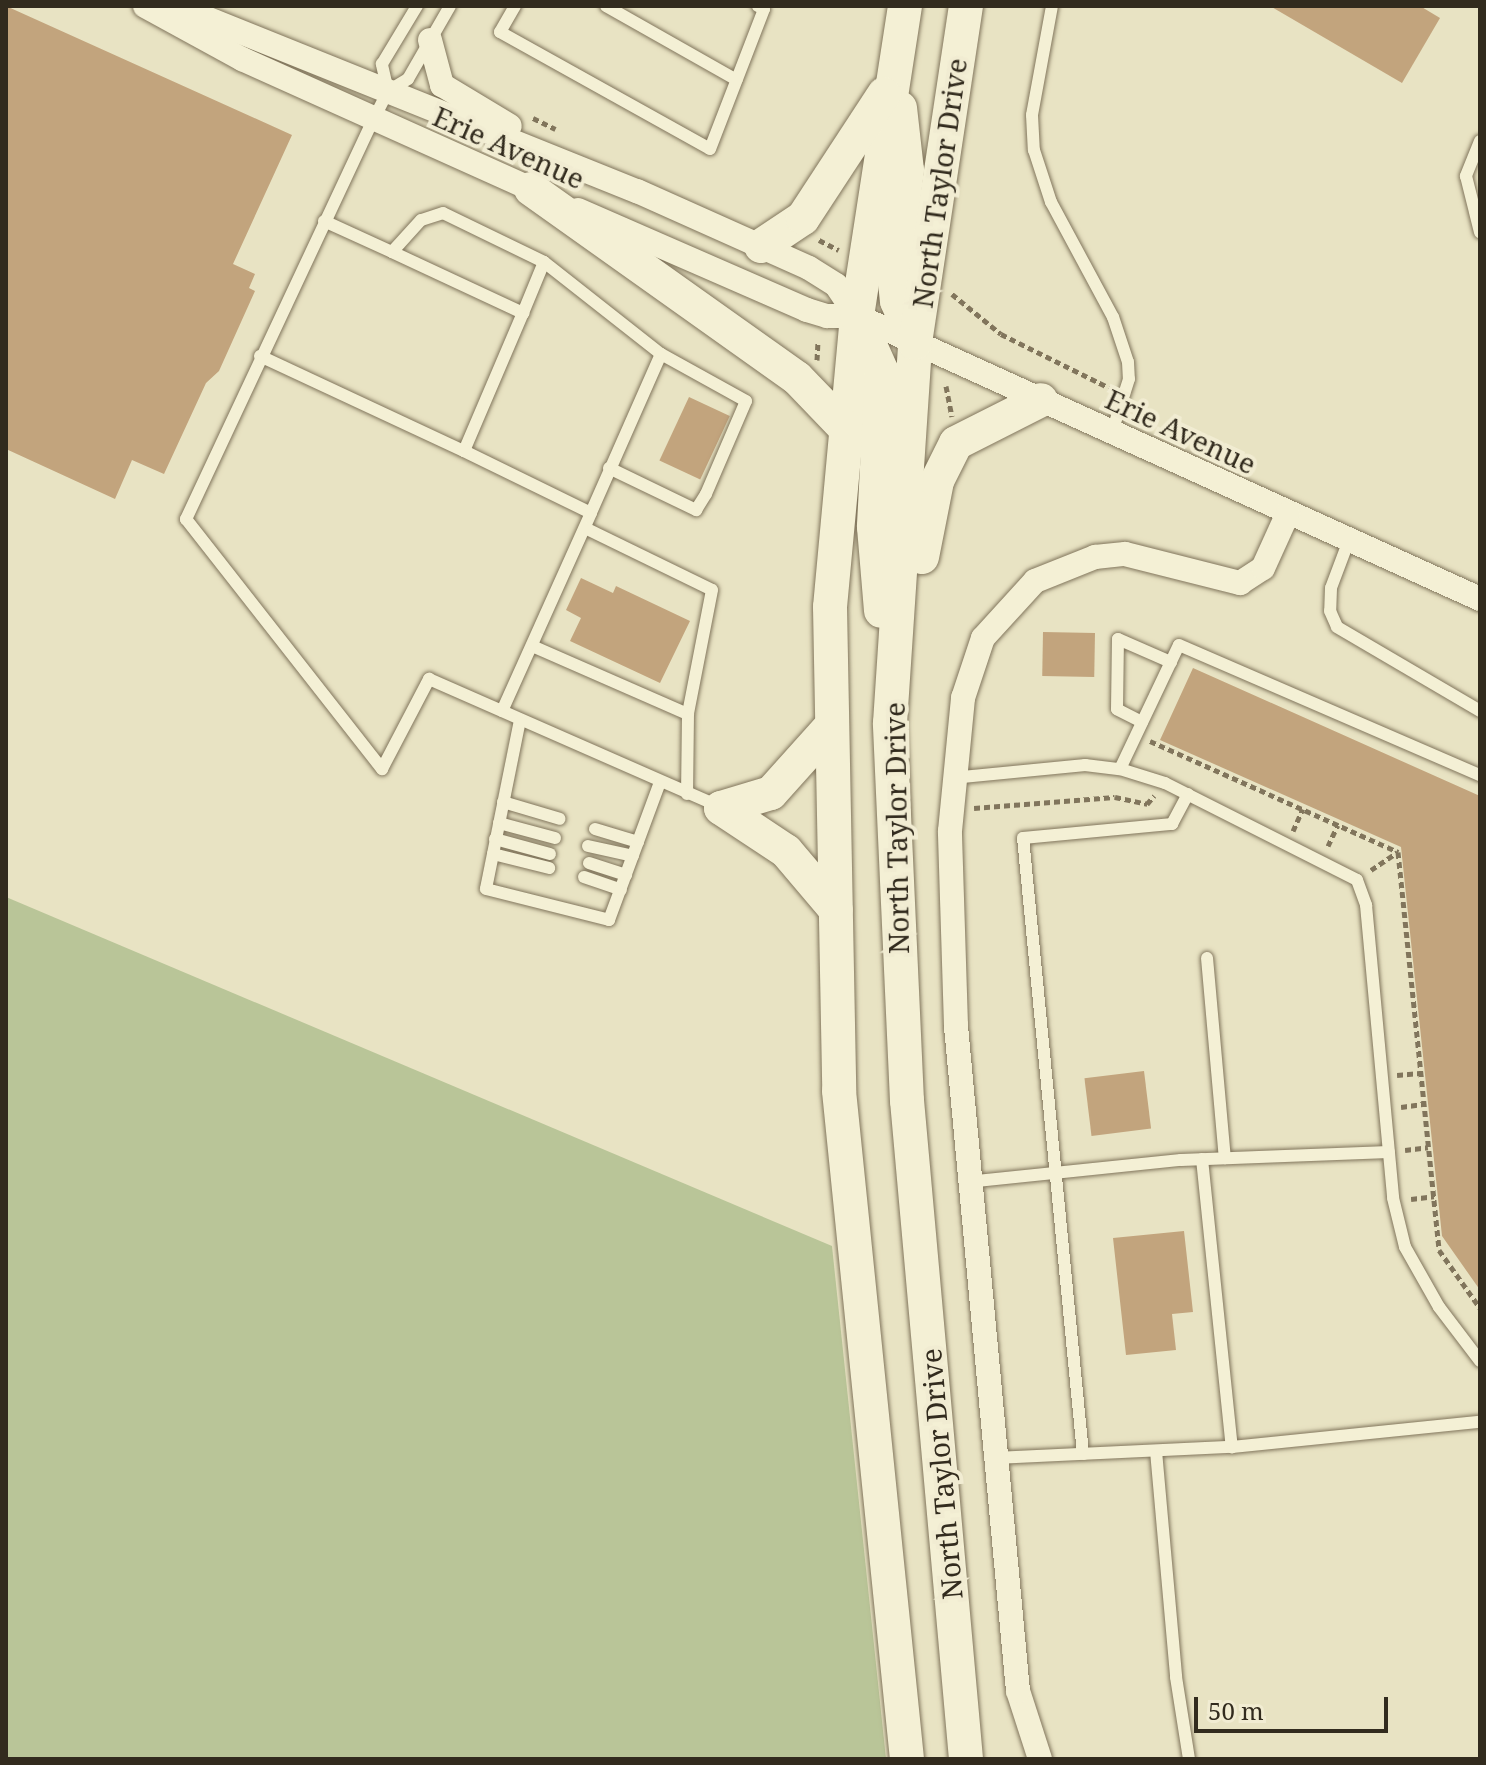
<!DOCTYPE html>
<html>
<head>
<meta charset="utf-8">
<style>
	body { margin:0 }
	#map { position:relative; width:1486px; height:1765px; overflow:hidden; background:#e8e3c3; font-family:"Noto Serif",serif }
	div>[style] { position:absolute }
	.green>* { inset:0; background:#b9c598 }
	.building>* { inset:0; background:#c2a47d; transform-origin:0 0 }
	.path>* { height:5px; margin-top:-2.5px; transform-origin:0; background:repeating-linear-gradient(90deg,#81755c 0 6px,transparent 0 10px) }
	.roads { filter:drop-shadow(0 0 2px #81755c) drop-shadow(0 0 2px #81755c) }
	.lane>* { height:12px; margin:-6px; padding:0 6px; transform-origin:6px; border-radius:6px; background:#f4f0d5 }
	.street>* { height:24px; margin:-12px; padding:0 12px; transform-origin:12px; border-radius:12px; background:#f4f0d5 }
	.secondary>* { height:34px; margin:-17px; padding:0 17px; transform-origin:17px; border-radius:17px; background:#f4f0d5 }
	span { translate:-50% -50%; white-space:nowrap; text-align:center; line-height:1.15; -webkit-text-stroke:8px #f1ecd2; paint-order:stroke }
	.street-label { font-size:28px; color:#322b1e }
	.frame { position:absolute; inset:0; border:8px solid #322b1e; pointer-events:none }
	.scale { position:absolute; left:1194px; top:1697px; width:194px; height:36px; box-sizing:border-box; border:4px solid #322b1e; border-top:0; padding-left:10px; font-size:24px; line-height:28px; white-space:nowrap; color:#322b1e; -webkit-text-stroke:6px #f1ecd2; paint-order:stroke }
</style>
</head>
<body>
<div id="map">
	<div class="green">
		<div style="clip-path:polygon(6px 897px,832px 1246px,886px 1759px,6px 1759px)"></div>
	</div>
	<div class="building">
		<div style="clip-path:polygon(6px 6px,292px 135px,233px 264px,255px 274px,249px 288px,255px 291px,219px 371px,206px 383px,164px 474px,132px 460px,115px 499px,6px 449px)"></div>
		<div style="clip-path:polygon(1270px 6px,1420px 6px,1440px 18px,1402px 83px)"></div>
		<div style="left:689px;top:397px;width:45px;height:70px;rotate:25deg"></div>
		<div style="clip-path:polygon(581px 578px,613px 593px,616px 586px,690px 621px,660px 683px,570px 641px,581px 618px,566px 610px)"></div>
		<div style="left:1043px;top:632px;width:52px;height:44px;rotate:1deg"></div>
		<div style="clip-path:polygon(1193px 668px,1480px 796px,1480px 1290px,1442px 1236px,1401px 847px,1160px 740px)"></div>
		<div style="left:1144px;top:1071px;width:58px;height:60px;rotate:83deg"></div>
		<div style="clip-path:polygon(1184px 1231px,1193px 1312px,1172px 1314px,1176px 1350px,1126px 1355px,1113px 1238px)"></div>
	</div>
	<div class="path">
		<div style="left:533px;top:118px;width:25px;rotate:26deg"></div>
		<div style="left:819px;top:240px;width:22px;rotate:27deg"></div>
		<div style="left:952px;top:294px;width:63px;rotate:39.2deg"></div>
		<div style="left:1001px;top:334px;width:122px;rotate:26.4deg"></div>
		<div style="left:817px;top:360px;width:19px;rotate:-87deg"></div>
		<div style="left:946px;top:386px;width:31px;rotate:79deg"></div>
		<div style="left:1150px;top:741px;width:272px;rotate:24.1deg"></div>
		<div style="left:1398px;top:852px;width:400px;rotate:84.1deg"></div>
		<div style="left:1439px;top:1250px;width:71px;rotate:54.7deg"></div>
		<div style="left:974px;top:808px;width:141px;rotate:-4.5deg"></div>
		<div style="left:1115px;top:797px;width:33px;rotate:12deg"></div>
		<div style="left:1147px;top:804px;width:11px;rotate:-49deg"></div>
		<div style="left:1293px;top:831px;width:24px;rotate:-66deg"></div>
		<div style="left:1328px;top:846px;width:23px;rotate:-65deg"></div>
		<div style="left:1371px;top:870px;width:32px;rotate:-34deg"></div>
		<div style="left:1397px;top:1075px;width:23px;rotate:-5deg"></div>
		<div style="left:1401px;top:1107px;width:22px;rotate:-8deg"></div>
		<div style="left:1405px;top:1150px;width:23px;rotate:-7deg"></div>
		<div style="left:1411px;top:1199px;width:23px;rotate:-7deg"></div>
	</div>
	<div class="roads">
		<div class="lane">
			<div style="left:450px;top:6px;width:84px;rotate:119.9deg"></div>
			<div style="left:408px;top:79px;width:23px;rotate:149deg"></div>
			<div style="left:388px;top:91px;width:33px;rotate:117deg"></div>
			<div style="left:373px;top:120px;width:441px;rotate:115.1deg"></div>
			<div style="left:186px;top:519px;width:318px;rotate:51.9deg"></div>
			<div style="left:382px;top:769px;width:102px;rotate:-62.4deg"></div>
			<div style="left:429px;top:679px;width:316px;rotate:23.7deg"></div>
			<div style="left:515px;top:6px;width:30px;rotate:120deg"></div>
			<div style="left:500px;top:32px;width:240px;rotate:29.1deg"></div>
			<div style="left:710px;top:149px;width:150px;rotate:-68.9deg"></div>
			<div style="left:764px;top:9px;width:7px;rotate:-153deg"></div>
			<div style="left:606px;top:6px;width:150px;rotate:29.5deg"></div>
			<div style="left:1052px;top:6px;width:111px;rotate:100.4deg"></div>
			<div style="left:1032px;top:115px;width:35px;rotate:87deg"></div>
			<div style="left:1034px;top:150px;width:55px;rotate:71.9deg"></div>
			<div style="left:1051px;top:202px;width:131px;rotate:61.7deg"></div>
			<div style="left:1113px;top:317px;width:47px;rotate:71.6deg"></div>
			<div style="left:1128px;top:362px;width:17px;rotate:87deg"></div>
			<div style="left:1129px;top:379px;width:56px;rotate:107.8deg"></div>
			<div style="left:388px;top:91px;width:28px;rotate:-103deg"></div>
			<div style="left:382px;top:64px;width:68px;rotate:-58.9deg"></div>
			<div style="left:1480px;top:141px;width:38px;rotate:112deg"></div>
			<div style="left:1466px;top:176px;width:58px;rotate:76deg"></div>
			<div style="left:324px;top:221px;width:75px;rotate:24.5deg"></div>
			<div style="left:392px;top:252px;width:145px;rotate:25deg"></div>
			<div style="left:523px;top:313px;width:55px;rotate:-67.6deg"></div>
			<div style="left:544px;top:262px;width:112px;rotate:-154.1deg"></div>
			<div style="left:443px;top:213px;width:23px;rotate:162deg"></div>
			<div style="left:421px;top:220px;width:43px;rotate:132.2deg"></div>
			<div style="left:544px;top:262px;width:149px;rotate:38.2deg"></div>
			<div style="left:661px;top:354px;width:174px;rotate:113.8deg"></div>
			<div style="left:260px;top:356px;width:225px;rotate:25deg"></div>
			<div style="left:464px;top:451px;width:150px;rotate:-66.9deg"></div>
			<div style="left:464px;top:451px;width:141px;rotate:26deg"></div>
			<div style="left:591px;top:513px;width:217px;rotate:114.2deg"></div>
			<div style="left:609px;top:468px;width:97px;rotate:25.8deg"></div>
			<div style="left:696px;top:510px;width:19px;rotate:-58deg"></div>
			<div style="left:706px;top:494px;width:101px;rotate:-66.7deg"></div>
			<div style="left:746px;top:401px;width:97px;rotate:-151.1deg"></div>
			<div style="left:585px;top:528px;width:141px;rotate:26deg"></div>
			<div style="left:712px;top:590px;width:126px;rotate:101deg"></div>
			<div style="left:688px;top:714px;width:80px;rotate:90.7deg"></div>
			<div style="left:1349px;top:540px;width:51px;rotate:110.6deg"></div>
			<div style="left:1331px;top:588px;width:23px;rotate:92deg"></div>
			<div style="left:1330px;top:611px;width:17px;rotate:66deg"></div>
			<div style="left:1337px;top:627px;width:166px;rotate:30.4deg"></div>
			<div style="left:532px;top:646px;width:170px;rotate:23.6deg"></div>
			<div style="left:520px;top:720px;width:172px;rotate:101.4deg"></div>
			<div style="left:486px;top:889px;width:127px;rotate:14.1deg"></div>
			<div style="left:609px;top:920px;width:147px;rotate:-69.7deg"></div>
			<div style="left:1142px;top:722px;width:28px;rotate:-153deg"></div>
			<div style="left:1117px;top:709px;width:70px;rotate:-89.2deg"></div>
			<div style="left:1118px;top:639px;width:58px;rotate:23.5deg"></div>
			<div style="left:1120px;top:769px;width:137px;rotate:-64.6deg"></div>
			<div style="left:1179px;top:645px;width:328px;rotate:23.4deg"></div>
			<div style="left:952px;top:778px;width:134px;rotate:-5.6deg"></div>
			<div style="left:1085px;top:765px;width:35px;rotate:7deg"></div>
			<div style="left:1120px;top:769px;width:47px;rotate:17.3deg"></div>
			<div style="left:1165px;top:783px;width:215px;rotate:26.8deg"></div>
			<div style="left:1357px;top:880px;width:27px;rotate:70deg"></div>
			<div style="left:1366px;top:905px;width:294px;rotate:84.7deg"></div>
			<div style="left:1393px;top:1198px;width:50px;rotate:76.2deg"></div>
			<div style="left:1405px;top:1247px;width:69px;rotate:60.5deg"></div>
			<div style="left:1439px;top:1307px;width:68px;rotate:52.8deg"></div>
			<div style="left:503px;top:802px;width:59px;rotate:16.6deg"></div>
			<div style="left:499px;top:823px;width:58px;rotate:15deg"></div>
			<div style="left:595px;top:829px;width:45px;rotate:16.8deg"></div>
			<div style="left:495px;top:839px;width:57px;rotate:15.3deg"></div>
			<div style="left:588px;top:846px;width:46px;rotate:12.5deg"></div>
			<div style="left:493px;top:854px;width:58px;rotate:14deg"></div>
			<div style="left:589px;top:863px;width:39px;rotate:18deg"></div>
			<div style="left:584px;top:877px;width:39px;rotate:19deg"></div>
			<div style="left:1207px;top:958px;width:201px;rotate:84.9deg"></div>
			<div style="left:1202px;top:1159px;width:290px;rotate:84.1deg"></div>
			<div style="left:967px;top:1182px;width:215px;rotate:-5.9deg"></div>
			<div style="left:1181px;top:1160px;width:208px;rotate:-2.2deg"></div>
			<div style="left:1156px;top:1451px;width:227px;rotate:84.9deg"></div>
			<div style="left:1176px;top:1677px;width:83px;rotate:81deg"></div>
			<div style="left:1083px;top:1454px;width:619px;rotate:-95.56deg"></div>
			<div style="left:1023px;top:838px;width:150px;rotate:-5.4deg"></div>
			<div style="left:1172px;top:824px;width:34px;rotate:-62deg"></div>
			<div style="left:995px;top:1458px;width:237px;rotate:-2.7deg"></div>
			<div style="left:1232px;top:1447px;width:249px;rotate:-5.8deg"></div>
		</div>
		<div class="street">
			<div style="left:145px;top:6px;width:111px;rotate:28.7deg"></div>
			<div style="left:242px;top:59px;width:331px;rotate:24.2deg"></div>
			<div style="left:176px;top:6px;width:497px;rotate:21.9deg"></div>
			<div style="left:637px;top:191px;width:188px;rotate:24.1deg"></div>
			<div style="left:809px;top:268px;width:32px;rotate:32deg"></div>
			<div style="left:836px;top:285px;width:37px;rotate:56deg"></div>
			<div style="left:430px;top:40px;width:47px;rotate:75.1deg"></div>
			<div style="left:442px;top:85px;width:79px;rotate:31.1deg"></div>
			<div style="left:578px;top:210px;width:250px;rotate:23.6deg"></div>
			<div style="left:807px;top:310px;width:21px;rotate:17deg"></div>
			<div style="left:827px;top:316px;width:30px"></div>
			<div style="left:857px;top:316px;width:684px;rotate:24.43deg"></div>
			<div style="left:1040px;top:1759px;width:71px;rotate:-107.9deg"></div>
			<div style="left:1018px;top:1691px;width:668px;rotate:-95.33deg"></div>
			<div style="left:956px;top:1026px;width:195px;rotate:-91.8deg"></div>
			<div style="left:950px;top:831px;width:134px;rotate:-84.4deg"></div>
			<div style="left:963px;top:698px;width:63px;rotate:-71.6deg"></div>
			<div style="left:983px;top:638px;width:77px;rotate:-47.6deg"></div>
			<div style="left:1035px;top:581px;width:65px;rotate:-21.8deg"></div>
			<div style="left:1095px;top:557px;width:30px;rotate:-6deg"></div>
			<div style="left:1125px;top:554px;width:119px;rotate:14.2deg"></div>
			<div style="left:1240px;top:583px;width:27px;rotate:-33deg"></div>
			<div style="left:1263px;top:568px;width:60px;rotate:-65.6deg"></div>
		</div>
		<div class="secondary">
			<div style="left:905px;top:6px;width:314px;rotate:98.8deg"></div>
			<div style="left:857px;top:316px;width:292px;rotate:95.3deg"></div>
			<div style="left:830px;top:607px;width:484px;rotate:88.9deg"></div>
			<div style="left:839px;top:1091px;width:671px;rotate:84.19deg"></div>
			<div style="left:900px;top:108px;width:62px;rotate:83.6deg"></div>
			<div style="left:907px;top:170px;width:104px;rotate:97.2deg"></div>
			<div style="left:894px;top:273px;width:28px;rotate:84deg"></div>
			<div style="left:897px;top:301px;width:46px;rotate:66.8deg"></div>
			<div style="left:531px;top:189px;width:326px;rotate:35.4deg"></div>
			<div style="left:797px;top:378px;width:72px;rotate:46.1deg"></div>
			<div style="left:761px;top:246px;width:50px;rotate:-33.7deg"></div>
			<div style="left:803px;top:218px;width:148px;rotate:-56.8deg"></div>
			<div style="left:857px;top:316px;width:61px;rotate:65.9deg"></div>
			<div style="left:882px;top:372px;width:155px;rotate:93deg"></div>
			<div style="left:874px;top:527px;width:84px;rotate:85.2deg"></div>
			<div style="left:922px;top:557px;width:77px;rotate:-78.8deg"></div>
			<div style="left:937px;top:481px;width:42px;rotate:-63.4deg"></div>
			<div style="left:956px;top:443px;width:95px;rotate:-26.8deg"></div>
			<div style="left:721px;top:808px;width:78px;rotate:33.5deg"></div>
			<div style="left:786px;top:851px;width:77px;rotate:49.7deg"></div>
			<div style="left:721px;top:808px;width:52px;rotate:-16.7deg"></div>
			<div style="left:771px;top:793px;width:91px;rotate:-48.1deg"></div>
			<div style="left:966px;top:1759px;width:661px;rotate:-95.12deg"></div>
			<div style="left:907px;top:1101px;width:378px;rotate:-92.6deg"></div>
			<div style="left:890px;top:723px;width:381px;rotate:-86.2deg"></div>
			<div style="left:915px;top:343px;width:341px;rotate:-81.4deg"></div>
		</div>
	</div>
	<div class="street-label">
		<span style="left:509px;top:147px;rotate:24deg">Erie Avenue</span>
		<span style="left:939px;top:183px;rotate:-82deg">North Taylor Drive</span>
		<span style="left:1181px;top:431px;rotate:25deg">Erie Avenue</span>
		<span style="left:896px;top:828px;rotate:-91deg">North Taylor Drive</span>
		<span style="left:941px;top:1474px;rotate:-95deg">North Taylor Drive</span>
	</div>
	<div class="frame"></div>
	<div class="scale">50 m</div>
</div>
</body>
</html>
